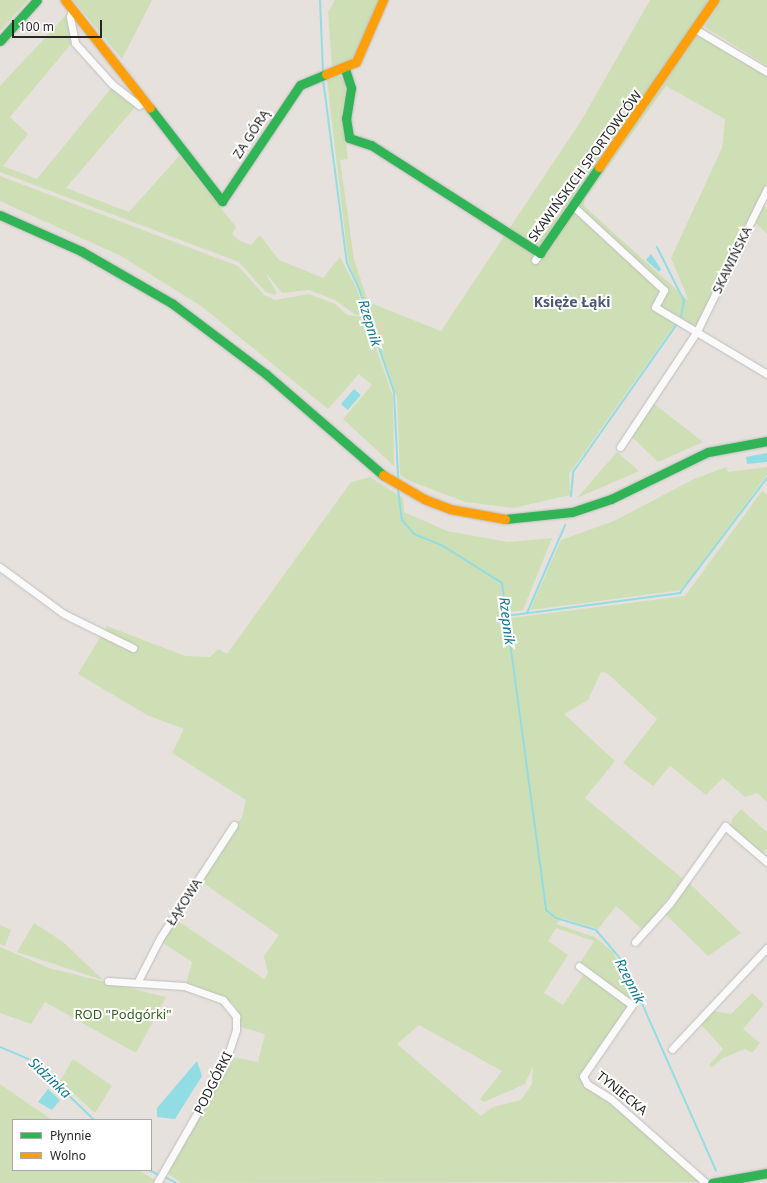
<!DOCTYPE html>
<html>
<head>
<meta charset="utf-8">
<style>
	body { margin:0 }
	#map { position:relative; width:767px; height:1183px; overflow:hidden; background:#e6e1dc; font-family:"Noto Sans",sans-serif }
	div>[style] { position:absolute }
	.green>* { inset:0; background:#cedfb6 }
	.water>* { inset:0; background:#92dde4; transform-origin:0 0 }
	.stream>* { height:2px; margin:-1px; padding:0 1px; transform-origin:1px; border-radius:1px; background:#92dde4 }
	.roads { filter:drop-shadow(0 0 1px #bfbebe) drop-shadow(0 0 1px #bfbebe) }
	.street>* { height:7px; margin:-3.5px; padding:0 3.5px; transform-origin:3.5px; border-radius:3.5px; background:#fbfafa }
	.fast>* { height:9px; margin:-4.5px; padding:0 4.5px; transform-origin:4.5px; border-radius:4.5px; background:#30b455 }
	.slow>* { height:9px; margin:-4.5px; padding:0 4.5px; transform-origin:4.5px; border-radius:4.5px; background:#ff9f0a }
	span { translate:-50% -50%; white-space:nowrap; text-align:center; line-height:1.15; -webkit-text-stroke:4px #fff; paint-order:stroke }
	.street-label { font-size:13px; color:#272727 }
	.park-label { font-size:13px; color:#345f1c }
	.neighbourhood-label { font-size:14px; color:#4a5875; font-weight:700 }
	.water-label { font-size:14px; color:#12778f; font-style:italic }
	.legend { position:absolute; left:12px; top:1119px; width:140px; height:52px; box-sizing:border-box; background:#fff; border:1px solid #a9a9a9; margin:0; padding:5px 7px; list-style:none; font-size:12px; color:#272727 }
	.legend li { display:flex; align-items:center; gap:8px; height:20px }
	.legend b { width:20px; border:1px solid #a9a9a9 }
	.scale { position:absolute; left:12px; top:20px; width:90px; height:18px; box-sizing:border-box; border:2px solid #272727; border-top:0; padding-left:5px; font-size:12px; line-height:14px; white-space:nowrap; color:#272727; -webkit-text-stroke:3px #fff; paint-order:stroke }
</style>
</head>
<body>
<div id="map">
	<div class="green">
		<div style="clip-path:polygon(0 0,28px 0,0 31px)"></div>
		<div style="clip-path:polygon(73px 0,152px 0,122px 59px)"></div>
		<div style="clip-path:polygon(335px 0,379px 0,355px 55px,346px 63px,332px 66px,328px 12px)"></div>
		<div style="clip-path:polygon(evenodd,650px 0,712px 0,698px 31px,767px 73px,767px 183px,746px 230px,696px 325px,690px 326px,678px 320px,569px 474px,570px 495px,514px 508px,465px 502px,410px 481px,400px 475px,397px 397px,348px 260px,327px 80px,338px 74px,346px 82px,342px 112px,348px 159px,340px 160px,354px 259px,368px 302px,441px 331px,581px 121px,650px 0,666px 86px,725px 119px,722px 148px,671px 258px,689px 301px,584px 206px,584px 200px,666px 86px)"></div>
		<div style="clip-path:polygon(721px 0,767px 0,767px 66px,705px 27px)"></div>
		<div style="clip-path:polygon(66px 15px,72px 43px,10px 117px,28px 134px,3px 166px,37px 179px,112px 87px,136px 106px,66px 188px,129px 212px,179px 156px,236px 227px,232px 234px,240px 241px,251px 245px,260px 235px,279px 260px,323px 278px,340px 257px,357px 289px,364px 313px,356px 315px,335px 300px,309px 290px,282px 293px,265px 272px,276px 292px,275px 295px,266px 292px,239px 262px,0 172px,0 86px)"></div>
		<div style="clip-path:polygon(0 176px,238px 266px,264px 295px,275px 300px,309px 294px,335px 304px,347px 315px,365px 317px,393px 396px,394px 466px,343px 419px,372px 385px,359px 374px,328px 409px,201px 306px,121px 256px,0 201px)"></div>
		<div style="clip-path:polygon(762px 204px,767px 209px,767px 234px,754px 221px)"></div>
		<div style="clip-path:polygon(653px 403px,703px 442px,658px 462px,631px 436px)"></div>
		<div style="clip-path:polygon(617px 452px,639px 471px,577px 498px)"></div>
		<div style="clip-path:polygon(726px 467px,728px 472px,767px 467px,767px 475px,682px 590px,530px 610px,561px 540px,614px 521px,694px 479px)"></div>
		<div style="clip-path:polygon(evenodd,370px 477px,403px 498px,404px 512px,447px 531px,508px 542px,552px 538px,523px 610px,511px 612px,511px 618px,685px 596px,762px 491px,767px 494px,767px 802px,757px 793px,745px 797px,723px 778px,706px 795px,670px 766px,653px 786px,623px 763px,657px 719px,607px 673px,601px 672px,588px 700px,564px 714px,615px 761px,585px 798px,683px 879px,643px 930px,616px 906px,598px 929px,562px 918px,556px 924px,595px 937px,613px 952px,637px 999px,582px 1076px,582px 1084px,606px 1099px,703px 1182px,182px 1183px,166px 1172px,232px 1057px,258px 1062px,265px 1034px,241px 1027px,236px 1007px,231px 1002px,186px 984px,192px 962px,160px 941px,175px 919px,264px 979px,268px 973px,264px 956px,279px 935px,200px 881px,242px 817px,246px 800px,172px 753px,184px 729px,149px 716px,78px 674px,107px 626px,185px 656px,210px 657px,218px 649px,227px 654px,351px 482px,370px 477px,556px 928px,594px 941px,580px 963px,588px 968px,563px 1005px,544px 993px,568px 955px,548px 941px,556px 928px,370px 477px,419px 1025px,502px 1071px,480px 1099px,484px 1102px,525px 1084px,533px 1066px,532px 1084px,521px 1100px,493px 1107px,481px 1116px,397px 1044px,419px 1025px)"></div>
		<div style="clip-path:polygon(741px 809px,767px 832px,767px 848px,762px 855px,731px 828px,732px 819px)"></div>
		<div style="clip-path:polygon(687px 881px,741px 933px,708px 956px,664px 913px)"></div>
		<div style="clip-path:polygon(34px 923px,62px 941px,103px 980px,17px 952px)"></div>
		<div style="clip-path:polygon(0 925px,11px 930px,5px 946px,0 944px)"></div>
		<div style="clip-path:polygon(0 947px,49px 968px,166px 997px,136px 1053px,45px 1002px,31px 1024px,0 1013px)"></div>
		<div style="clip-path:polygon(752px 993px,764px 1004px,743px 1029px,760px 1043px,752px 1053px,745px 1049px,723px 1058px,711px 1068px,709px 1065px,723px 1049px,701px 1024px,714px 1011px,731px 1014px)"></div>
		<div style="clip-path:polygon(73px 1059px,112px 1086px,95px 1113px,60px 1081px)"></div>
		<div style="clip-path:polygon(0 1084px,52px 1120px,13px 1120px,13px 1170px,138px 1170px,155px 1180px,153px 1183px,0 1183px)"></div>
	</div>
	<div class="water">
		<div style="clip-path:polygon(651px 254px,661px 269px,659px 272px,646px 260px)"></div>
		<div style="left:354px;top:389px;width:9px;height:20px;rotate:41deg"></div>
		<div style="clip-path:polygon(767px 453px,767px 462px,747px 464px,746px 457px)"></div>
		<div style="clip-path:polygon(197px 1061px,202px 1076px,175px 1119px,157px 1117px,157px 1108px)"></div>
		<div style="clip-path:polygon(48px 1089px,60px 1100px,52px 1110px,38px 1102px)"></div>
	</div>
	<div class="stream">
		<div style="left:320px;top:0;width:73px;rotate:87.6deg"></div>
		<div style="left:323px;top:79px;width:186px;rotate:82.6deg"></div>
		<div style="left:347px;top:263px;width:29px;rotate:65deg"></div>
		<div style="left:359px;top:289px;width:109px;rotate:71.2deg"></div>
		<div style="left:394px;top:392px;width:86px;rotate:87.3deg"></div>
		<div style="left:657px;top:247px;width:60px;rotate:63.4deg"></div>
		<div style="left:684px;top:301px;width:16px;rotate:101deg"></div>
		<div style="left:398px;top:489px;width:31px;rotate:83deg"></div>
		<div style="left:402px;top:520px;width:18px;rotate:49deg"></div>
		<div style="left:414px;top:534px;width:31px;rotate:22deg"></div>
		<div style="left:443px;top:546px;width:70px;rotate:32.1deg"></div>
		<div style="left:502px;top:583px;width:330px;rotate:82.3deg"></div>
		<div style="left:546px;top:910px;width:13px;rotate:39deg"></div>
		<div style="left:556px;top:918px;width:42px;rotate:16.7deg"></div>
		<div style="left:596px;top:930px;width:43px;rotate:49.7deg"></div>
		<div style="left:624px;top:963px;width:227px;rotate:66.1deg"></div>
		<div style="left:571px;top:496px;width:24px;rotate:-85deg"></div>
		<div style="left:573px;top:472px;width:181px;rotate:-54.9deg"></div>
		<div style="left:527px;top:613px;width:96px;rotate:-66.6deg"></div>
		<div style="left:506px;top:616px;width:176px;rotate:-7.5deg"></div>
		<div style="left:680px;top:593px;width:144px;rotate:-52.9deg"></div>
		<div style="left:0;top:1047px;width:36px;rotate:23deg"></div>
		<div style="left:33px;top:1061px;width:85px;rotate:44deg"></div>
		<div style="left:149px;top:1170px;width:11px;rotate:27deg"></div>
		<div style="left:163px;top:1176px;width:15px;rotate:28deg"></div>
	</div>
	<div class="roads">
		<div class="street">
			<div style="left:72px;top:9px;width:8px;rotate:104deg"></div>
			<div style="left:70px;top:17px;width:26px;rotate:79deg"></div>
			<div style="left:75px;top:43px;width:55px;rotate:47.9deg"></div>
			<div style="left:112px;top:84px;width:34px;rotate:38deg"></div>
			<div style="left:139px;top:105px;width:7px;rotate:-34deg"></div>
			<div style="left:695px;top:29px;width:84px;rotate:30.8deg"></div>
			<div style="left:573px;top:206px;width:124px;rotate:42.7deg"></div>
			<div style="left:664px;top:290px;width:19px;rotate:118deg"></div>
			<div style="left:655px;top:307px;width:131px;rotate:30.9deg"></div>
			<div style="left:535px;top:260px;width:9px;rotate:-54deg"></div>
			<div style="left:620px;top:447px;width:139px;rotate:-56.4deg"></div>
			<div style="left:697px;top:331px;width:158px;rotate:-63.8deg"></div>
			<div style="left:0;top:567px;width:79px;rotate:36.3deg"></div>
			<div style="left:64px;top:614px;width:77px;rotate:26.2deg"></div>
			<div style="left:635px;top:942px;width:52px;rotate:-48.1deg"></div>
			<div style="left:670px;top:903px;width:95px;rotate:-54.5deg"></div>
			<div style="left:725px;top:826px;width:55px;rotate:40.6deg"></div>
			<div style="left:579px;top:966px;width:66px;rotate:36.3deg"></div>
			<div style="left:632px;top:1005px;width:86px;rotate:124.6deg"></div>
			<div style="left:583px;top:1076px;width:9px;rotate:63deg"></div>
			<div style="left:587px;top:1084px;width:28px;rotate:32deg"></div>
			<div style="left:611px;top:1099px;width:127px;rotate:41.5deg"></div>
			<div style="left:108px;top:981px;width:76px;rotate:3.8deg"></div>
			<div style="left:184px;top:986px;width:41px;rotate:19.7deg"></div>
			<div style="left:223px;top:1000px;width:21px;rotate:51deg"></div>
			<div style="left:236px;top:1016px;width:14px;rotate:90deg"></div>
			<div style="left:236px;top:1030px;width:38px;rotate:108deg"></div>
			<div style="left:224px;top:1066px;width:135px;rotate:119.8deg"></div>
			<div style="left:138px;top:981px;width:48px;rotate:-62.9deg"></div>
			<div style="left:160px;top:938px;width:135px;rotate:-56.8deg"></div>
			<div style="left:672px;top:1049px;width:139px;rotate:-46.8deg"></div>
		</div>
		<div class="fast">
			<div style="left:0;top:41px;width:55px;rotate:-47.9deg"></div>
			<div style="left:345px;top:69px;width:20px;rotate:72deg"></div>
			<div style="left:351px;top:88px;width:30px;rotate:99deg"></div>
			<div style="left:346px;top:118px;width:20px;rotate:81deg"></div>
			<div style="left:349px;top:138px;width:23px;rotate:18deg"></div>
			<div style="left:371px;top:145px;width:201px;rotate:32.6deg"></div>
			<div style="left:540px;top:253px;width:104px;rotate:-55.5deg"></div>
			<div style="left:150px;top:108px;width:118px;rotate:52.3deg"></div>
			<div style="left:222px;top:201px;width:140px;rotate:-56.1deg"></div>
			<div style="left:300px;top:85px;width:28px;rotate:-23deg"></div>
			<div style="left:0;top:215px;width:89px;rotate:24deg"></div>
			<div style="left:81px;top:251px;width:106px;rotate:29.9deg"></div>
			<div style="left:173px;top:304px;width:116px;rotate:37deg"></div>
			<div style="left:266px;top:374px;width:155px;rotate:40.8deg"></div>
			<div style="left:505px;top:519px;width:67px;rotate:-6deg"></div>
			<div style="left:572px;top:512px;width:41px;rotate:-18.4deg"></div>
			<div style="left:611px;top:499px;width:108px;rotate:-25.9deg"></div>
			<div style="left:708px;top:452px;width:60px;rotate:-10.6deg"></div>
			<div style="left:712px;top:1183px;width:56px;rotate:-10.3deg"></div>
		</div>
		<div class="slow">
			<div style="left:65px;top:0;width:137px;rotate:51.8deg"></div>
			<div style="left:326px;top:74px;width:32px;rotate:-22deg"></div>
			<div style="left:356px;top:62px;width:68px;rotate:-66.5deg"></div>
			<div style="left:599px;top:167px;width:203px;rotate:-55.4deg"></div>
			<div style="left:383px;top:475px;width:48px;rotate:30.3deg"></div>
			<div style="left:424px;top:499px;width:28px;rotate:21deg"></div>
			<div style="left:450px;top:509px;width:56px;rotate:10.3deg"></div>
		</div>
	</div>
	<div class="street-label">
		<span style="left:251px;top:134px;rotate:-57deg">ZA GÓRĄ</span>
		<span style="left:585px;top:166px;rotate:-54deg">SKAWIŃSKICH SPORTOWCÓW</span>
		<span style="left:732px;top:260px;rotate:-64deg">SKAWIŃSKA</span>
		<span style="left:184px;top:902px;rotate:-57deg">ŁĄKOWA</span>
		<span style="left:213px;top:1083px;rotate:-63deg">PODGÓRKI</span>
		<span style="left:622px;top:1093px;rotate:39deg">TYNIECKA</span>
	</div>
	<div class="park-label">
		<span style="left:123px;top:1014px">ROD "Podgórki"</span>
	</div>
	<div class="neighbourhood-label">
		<span style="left:572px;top:302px">Księże Łąki</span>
	</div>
	<div class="water-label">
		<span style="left:370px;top:323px;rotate:73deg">Rzepnik</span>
		<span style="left:507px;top:621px;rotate:83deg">Rzepnik</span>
		<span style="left:630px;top:981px;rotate:63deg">Rzepnik</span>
		<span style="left:50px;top:1078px;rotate:43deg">Sidzinka</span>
	</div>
	<ul class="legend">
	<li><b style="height:5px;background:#30b455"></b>Płynnie</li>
	<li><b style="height:5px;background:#ff9f0a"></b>Wolno</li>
	</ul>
	<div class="scale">100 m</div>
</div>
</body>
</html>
